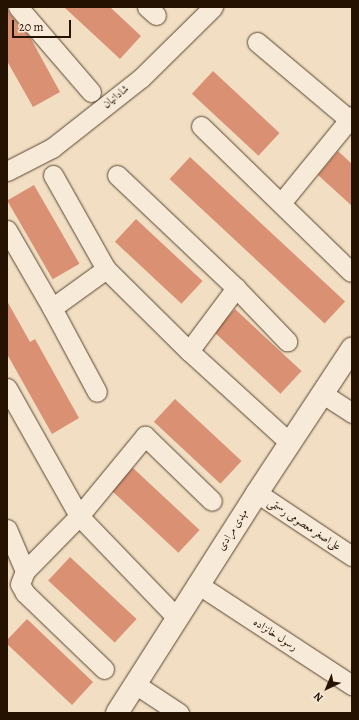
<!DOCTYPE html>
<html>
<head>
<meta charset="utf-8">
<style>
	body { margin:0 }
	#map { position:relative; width:359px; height:720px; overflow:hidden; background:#f2dfc3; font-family:Alegreya,Amiri,serif }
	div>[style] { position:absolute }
	.building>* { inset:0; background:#da9072; transform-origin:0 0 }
	.roads { filter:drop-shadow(0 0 1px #594531) drop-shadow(0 0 1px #594531) }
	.minor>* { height:19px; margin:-9.5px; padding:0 9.5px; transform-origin:9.5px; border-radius:9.5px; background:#f7ead8 }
	.tertiary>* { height:22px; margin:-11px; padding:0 11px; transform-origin:11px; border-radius:11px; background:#f7ead8 }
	span { translate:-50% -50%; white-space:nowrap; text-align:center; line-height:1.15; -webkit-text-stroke:3px #f7ead8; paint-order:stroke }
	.street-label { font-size:11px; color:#261200 }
	.frame { position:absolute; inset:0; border:8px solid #261200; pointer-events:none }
	.north { position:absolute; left:307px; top:668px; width:40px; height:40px; -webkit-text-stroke:3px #f7ead8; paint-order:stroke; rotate:224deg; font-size:11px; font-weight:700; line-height:16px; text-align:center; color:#261200 }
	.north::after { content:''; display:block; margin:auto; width:14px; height:18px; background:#261200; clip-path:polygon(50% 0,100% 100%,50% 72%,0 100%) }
	.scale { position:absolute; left:12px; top:20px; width:59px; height:18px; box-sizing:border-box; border:2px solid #261200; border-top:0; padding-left:5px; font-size:12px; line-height:14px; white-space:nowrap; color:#261200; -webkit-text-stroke:3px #f7ead8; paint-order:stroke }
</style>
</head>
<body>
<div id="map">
	<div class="building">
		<div style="clip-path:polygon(7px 7px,10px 14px,30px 37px,60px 92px,33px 107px,7px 61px)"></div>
		<div style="clip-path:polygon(64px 7px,110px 7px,141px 36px,120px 59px)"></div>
		<div style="left:213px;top:71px;width:91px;height:31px;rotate:43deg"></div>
		<div style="clip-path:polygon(338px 151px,352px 164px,352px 206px,318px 175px)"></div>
		<div style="left:190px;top:157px;width:212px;height:30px;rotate:43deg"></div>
		<div style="left:34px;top:185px;width:91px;height:31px;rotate:60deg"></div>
		<div style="left:136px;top:219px;width:91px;height:31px;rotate:43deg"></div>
		<div style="clip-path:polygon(7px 301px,30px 342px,35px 339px,79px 418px,52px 434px,7px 354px)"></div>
		<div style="left:235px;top:309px;width:91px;height:31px;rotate:43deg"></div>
		<div style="left:175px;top:399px;width:91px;height:31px;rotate:43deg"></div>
		<div style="left:133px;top:468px;width:91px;height:31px;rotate:43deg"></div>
		<div style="left:70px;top:557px;width:91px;height:32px;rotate:43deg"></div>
		<div style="clip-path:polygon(27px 619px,93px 682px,72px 705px,7px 644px,7px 640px)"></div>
	</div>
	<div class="roads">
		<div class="minor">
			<div style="left:18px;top:7px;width:112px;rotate:49.3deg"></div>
			<div style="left:147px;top:7px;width:12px;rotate:42deg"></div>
			<div style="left:257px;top:42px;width:124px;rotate:40.1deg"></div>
			<div style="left:201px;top:126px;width:209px;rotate:44.2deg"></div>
			<div style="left:7px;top:171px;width:51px;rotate:-27.1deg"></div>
			<div style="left:52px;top:148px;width:113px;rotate:-38.2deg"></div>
			<div style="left:141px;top:78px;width:101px;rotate:-44.6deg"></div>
			<div style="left:53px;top:175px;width:108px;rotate:60.6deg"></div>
			<div style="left:106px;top:269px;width:117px;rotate:44.7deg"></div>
			<div style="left:189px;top:351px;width:137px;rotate:42.3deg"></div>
			<div style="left:117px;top:175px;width:164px;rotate:43.5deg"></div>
			<div style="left:236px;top:288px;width:74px;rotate:46.1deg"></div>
			<div style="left:281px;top:203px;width:112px;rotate:-50.8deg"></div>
			<div style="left:7px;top:230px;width:90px;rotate:60deg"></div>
			<div style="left:52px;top:308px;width:95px;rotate:61.8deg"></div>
			<div style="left:52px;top:308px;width:67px;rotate:-35.8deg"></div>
			<div style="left:189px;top:351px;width:79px;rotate:-53.3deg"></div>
			<div style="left:7px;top:388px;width:147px;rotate:60.6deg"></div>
			<div style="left:79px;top:516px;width:141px;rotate:46.1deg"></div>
			<div style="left:323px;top:394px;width:35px;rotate:33deg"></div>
			<div style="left:257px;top:493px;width:114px;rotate:33.6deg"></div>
			<div style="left:7px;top:529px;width:46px;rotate:66.8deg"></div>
			<div style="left:199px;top:585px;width:183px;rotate:33.2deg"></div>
			<div style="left:104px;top:669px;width:110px;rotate:-136.1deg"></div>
			<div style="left:25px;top:593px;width:10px;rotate:-119deg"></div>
			<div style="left:20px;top:584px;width:14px;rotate:-69deg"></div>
			<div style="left:25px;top:571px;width:77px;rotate:-45.5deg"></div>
			<div style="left:79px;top:516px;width:104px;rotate:-50.5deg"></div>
			<div style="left:145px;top:436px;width:93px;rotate:44.1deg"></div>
			<div style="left:135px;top:684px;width:53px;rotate:33.4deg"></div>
		</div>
		<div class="tertiary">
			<div style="left:117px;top:713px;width:261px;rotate:-57.5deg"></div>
			<div style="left:257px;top:493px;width:173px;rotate:-56.6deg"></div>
		</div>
	</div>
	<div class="street-label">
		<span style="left:116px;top:97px;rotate:-38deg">شادانیان</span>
		<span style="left:304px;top:525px;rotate:33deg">علی‌اصغر معصومی رستمی</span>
		<span style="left:233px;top:530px;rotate:-57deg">مهدی مرادی</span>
		<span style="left:275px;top:635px;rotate:33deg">رسول خانزاده</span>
	</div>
	<div class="frame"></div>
	<div class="north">N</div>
	<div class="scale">20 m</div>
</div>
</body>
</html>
